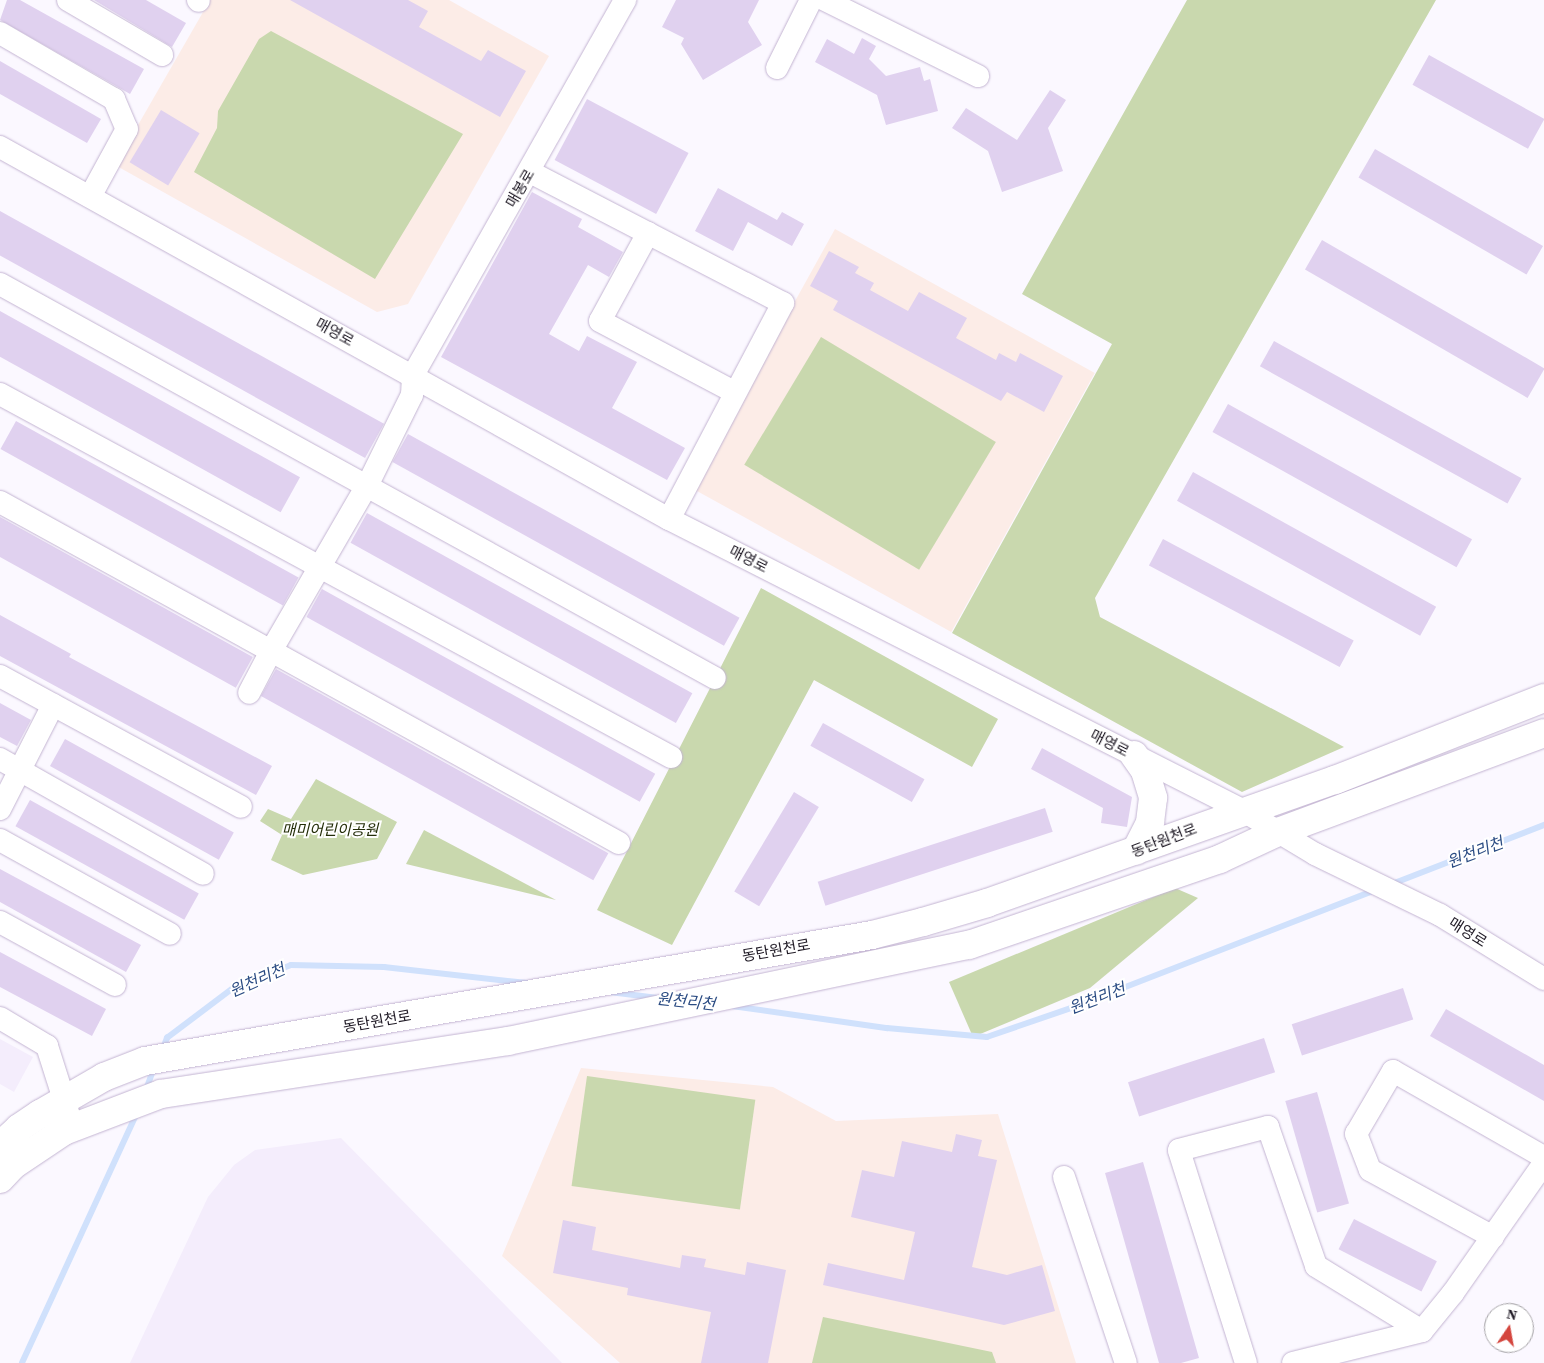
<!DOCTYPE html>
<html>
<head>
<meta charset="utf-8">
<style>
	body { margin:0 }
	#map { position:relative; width:1544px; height:1363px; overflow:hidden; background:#fbf8ff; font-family:"Source Serif 4","Noto Sans KR",serif }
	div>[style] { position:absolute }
	.built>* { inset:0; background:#f4edfc }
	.education>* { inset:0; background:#fcece7; transform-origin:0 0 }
	.green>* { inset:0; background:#c9d8ae; transform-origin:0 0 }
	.stream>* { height:5.5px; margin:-2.75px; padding:0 2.75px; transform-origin:2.75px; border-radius:2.75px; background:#d0e1fc }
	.building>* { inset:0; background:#e0d1ef; transform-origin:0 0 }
	.roads { filter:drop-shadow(0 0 1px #c3b4d2) drop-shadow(0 0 1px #c3b4d2) }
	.minor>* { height:22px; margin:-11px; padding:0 11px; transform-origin:11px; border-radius:11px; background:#fff }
	.major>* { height:28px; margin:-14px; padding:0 14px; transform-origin:14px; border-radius:14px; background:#fff }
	span { translate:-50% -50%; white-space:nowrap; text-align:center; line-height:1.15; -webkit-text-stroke:4px #fff; paint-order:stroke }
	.street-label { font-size:15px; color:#201b26 }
	.park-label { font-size:15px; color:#242e09; font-style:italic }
	.water-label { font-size:16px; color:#2b4c83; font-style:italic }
	.north { position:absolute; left:1484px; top:1303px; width:50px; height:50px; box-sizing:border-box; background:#fff; border:1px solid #a6a4a8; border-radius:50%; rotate:12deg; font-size:14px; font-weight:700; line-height:20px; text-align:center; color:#201b26 }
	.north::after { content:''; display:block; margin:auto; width:18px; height:22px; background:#d4463e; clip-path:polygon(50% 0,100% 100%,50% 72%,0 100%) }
</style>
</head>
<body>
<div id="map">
	<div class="built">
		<div style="clip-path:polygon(0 1039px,33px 1057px,14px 1092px,0 1084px)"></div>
		<div style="clip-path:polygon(341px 1138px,562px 1363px,130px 1363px,208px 1197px,234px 1165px,255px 1150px)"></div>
	</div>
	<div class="education">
		<div style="clip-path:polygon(210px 0,449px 0,549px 56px,408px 304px,377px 312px,115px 165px)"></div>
		<div style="left:835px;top:229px;width:297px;height:296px;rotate:29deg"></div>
		<div style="clip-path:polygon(581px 1068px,773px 1087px,836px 1121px,998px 1114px,1076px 1363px,620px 1363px,502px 1256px)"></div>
	</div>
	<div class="green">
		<div style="clip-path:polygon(1187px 0,1436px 0,1095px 598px,1100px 617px,1344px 747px,1242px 792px,952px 633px,1112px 344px,1022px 294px)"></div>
		<div style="clip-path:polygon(271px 31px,463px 134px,375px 279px,194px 172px,217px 128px,218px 111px,259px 39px)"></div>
		<div style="left:821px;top:337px;width:204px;height:149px;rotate:31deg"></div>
		<div style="clip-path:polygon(761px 588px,998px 719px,972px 767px,814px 680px,672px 945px,597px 910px)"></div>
		<div style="clip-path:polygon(316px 779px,397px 822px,377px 859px,303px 875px,271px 860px,282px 835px,260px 821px,268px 809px,291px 819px)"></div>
		<div style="clip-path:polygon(424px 830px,556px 900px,406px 864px)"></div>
		<div style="clip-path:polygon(1175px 888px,1198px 898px,1090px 988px,973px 1037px,949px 982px)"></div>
		<div style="left:587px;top:1076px;width:170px;height:111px;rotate:8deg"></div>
		<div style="clip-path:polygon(823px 1317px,992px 1352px,996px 1363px,812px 1363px)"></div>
	</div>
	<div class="stream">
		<div style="left:1392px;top:884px;width:163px;rotate:-21.2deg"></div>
		<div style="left:610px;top:992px;width:48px;rotate:7.1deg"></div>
		<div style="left:732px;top:1006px;width:157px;rotate:8.1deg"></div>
		<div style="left:887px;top:1028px;width:100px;rotate:5.1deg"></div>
		<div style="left:987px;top:1037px;width:92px;rotate:-19deg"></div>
		<div style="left:1074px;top:1007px;width:324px;rotate:-21.2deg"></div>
		<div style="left:162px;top:1051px;width:14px;rotate:-69deg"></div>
		<div style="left:167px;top:1038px;width:83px;rotate:-37.1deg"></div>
		<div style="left:233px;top:988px;width:62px;rotate:-21.6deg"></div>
		<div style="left:291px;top:965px;width:93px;rotate:1.2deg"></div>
		<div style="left:384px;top:967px;width:144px;rotate:6.4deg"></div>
		<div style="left:146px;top:1090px;width:23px;rotate:-70deg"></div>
		<div style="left:22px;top:1363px;width:275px;rotate:-65.3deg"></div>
	</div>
	<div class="building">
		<div style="clip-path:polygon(7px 0,20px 0,144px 69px,130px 94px,0 20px)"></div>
		<div style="clip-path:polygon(94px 0,146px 0,186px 23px,172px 47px)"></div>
		<div style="clip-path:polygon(290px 0,408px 0,428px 11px,419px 27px,481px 61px,488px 50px,526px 71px,500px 117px)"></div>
		<div style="clip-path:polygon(676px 0,759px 0,748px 22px,762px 45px,703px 80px,681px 44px,684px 38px,662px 27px)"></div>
		<div style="clip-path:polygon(862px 38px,876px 46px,869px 59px,886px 76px,920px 67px,924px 81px,930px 79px,938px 111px,886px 125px,877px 95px,815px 62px,827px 39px,854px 54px)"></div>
		<div style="left:1429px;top:55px;width:132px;height:34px;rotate:29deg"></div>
		<div style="clip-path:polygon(0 61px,101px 119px,87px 143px,0 94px)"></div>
		<div style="clip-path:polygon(1050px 90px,1066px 100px,1048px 128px,1063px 171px,1002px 192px,988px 151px,952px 128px,966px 108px,1017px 140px)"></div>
		<div style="left:587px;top:99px;width:115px;height:69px;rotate:28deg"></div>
		<div style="left:161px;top:110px;width:45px;height:61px;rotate:31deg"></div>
		<div style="left:1375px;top:149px;width:194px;height:33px;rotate:30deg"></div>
		<div style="clip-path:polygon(718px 188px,777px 220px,782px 212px,804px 224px,792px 246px,748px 222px,733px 251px,695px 231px)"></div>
		<div style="clip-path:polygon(532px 192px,582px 219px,578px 227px,623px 252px,609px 277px,588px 265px,549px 334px,579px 351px,587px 336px,637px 362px,612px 408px,685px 448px,667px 480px,441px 357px)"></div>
		<div style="left:0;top:211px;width:439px;height:39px;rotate:29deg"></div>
		<div style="left:1322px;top:240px;width:257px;height:34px;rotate:30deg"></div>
		<div style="clip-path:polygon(829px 251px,859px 267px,855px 273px,874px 283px,870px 290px,908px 311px,919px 292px,967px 318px,956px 338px,996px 360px,999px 353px,1016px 362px,1020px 353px,1063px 376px,1044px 412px,1007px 392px,1001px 401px,833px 310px,838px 301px,810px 286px)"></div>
		<div style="left:0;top:311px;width:343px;height:40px;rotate:29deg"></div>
		<div style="left:1274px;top:341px;width:283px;height:29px;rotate:29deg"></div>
		<div style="left:1228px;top:404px;width:279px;height:32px;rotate:29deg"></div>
		<div style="left:16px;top:421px;width:323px;height:32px;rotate:29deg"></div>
		<div style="left:408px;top:434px;width:379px;height:32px;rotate:29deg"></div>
		<div style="left:1193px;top:472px;width:278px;height:33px;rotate:29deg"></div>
		<div style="left:367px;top:513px;width:372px;height:34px;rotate:29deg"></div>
		<div style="left:0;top:517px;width:289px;height:35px;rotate:29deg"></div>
		<div style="left:1163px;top:539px;width:216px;height:30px;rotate:28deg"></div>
		<div style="left:322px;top:589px;width:381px;height:32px;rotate:29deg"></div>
		<div style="clip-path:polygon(0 615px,71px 654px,69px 657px,272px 766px,256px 795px,0 656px)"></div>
		<div style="left:276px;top:669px;width:380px;height:31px;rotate:29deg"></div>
		<div style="clip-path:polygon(0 703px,31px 720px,17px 746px,0 737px)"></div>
		<div style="left:823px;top:723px;width:116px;height:26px;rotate:29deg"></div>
		<div style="left:65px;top:739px;width:193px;height:31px;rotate:29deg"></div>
		<div style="clip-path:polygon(1042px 748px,1132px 797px,1127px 827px,1101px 823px,1103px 808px,1031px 769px)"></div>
		<div style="left:794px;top:792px;width:29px;height:116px;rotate:31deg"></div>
		<div style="left:30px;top:800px;width:193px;height:30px;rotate:29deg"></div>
		<div style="left:1045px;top:808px;width:25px;height:239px;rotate:72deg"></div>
		<div style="clip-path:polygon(0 869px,141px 945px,126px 972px,0 902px)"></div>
		<div style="clip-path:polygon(0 952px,106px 1009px,92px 1036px,0 987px)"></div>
		<div style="left:1403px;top:988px;width:33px;height:117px;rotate:72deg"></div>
		<div style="clip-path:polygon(1446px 1009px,1544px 1065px,1544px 1101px,1430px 1036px)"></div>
		<div style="left:1264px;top:1038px;width:36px;height:143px;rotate:72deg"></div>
		<div style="left:1317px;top:1092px;width:116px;height:33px;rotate:74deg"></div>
		<div style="clip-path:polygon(956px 1134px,982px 1140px,978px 1156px,997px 1160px,972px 1267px,1007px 1275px,1042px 1265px,1055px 1311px,1004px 1325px,823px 1285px,828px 1263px,904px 1280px,915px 1232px,851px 1217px,862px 1170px,894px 1177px,902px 1141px,952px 1152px)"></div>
		<div style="clip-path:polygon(1143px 1162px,1199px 1358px,1181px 1363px,1159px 1363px,1105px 1173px)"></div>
		<div style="left:1354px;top:1219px;width:93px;height:34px;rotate:27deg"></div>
		<div style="clip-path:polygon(563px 1220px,596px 1227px,592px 1250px,680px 1268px,682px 1255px,706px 1259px,704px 1267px,745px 1275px,747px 1262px,786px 1270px,768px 1363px,701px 1363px,711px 1312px,627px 1295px,628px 1288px,553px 1273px)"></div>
	</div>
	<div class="roads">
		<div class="minor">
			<div style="left:68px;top:0;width:109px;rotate:30.3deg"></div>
			<div style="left:198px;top:0;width:1px;rotate:45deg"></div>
			<div style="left:825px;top:0;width:171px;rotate:26.4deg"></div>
			<div style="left:0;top:33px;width:132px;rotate:30.1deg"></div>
			<div style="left:114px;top:99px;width:33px;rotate:67deg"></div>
			<div style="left:127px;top:129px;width:77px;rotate:118.6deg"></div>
			<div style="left:777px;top:68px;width:76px;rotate:-63.4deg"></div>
			<div style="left:0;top:147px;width:765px;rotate:29.08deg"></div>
			<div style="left:669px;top:519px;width:643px;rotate:26.92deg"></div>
			<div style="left:1242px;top:810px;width:85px;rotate:31.1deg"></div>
			<div style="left:1315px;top:854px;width:139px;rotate:26deg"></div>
			<div style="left:1440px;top:915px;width:122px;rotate:31.6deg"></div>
			<div style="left:530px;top:172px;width:285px;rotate:27.4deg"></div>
			<div style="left:783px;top:303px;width:244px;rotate:117.8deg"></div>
			<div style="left:648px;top:233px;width:100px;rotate:118.6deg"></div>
			<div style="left:600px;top:321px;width:152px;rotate:27.9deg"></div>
			<div style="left:0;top:284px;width:816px;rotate:28.86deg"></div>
			<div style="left:0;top:394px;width:763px;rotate:28.41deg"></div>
			<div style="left:0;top:502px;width:309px;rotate:28.8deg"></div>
			<div style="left:271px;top:651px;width:47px;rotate:117.6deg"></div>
			<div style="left:0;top:676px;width:274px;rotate:28.5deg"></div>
			<div style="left:0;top:759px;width:233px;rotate:29.5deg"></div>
			<div style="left:0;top:809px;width:117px;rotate:-63deg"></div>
			<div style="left:0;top:840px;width:194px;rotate:28.9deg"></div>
			<div style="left:619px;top:843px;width:397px;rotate:-151.1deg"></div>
			<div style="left:271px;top:651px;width:193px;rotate:-59.9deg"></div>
			<div style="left:368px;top:484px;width:99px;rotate:-63.7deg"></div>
			<div style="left:412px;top:395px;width:20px;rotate:-87deg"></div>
			<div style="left:413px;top:375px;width:431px;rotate:-60.5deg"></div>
			<div style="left:0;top:922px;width:131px;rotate:28.7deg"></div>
			<div style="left:0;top:1018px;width:55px;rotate:30.8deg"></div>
			<div style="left:47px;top:1046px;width:86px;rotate:72.4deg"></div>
			<div style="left:1064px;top:1177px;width:196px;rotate:71.6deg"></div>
			<div style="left:1493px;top:1237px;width:140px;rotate:-151.4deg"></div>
			<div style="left:1370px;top:1170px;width:39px;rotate:-111deg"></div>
			<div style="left:1356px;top:1134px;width:73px;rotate:-59.6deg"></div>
			<div style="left:1393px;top:1071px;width:174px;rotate:29.7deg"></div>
			<div style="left:1246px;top:1363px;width:223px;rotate:-107.5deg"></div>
			<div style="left:1179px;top:1150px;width:92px;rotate:-14.5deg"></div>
			<div style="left:1268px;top:1127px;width:147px;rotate:70.9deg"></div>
			<div style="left:1316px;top:1266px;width:124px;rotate:31.5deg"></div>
			<div style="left:1293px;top:1363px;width:133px;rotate:-13.9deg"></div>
			<div style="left:1422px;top:1331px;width:49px;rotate:-50.8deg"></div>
			<div style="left:1453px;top:1293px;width:159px;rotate:-55deg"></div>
		</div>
		<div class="major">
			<div style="left:1134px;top:755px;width:19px;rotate:55deg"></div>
			<div style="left:1145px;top:771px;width:28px;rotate:73deg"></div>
			<div style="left:1153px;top:798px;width:25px;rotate:97deg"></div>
			<div style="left:1150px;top:823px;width:31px;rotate:117deg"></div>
			<div style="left:0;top:1146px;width:26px;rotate:-43deg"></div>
			<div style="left:19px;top:1128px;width:25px;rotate:-34deg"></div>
			<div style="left:40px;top:1114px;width:74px;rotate:-30deg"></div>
			<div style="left:104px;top:1077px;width:44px;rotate:-21.3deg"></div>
			<div style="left:145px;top:1061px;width:738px;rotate:-9.83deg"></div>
			<div style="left:872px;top:935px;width:53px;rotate:-14.3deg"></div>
			<div style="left:923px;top:922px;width:67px;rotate:-16.5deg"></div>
			<div style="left:987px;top:903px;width:369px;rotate:-19.5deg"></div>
			<div style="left:1335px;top:780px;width:225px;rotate:-21.4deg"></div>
			<div style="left:0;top:1179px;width:19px;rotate:-47deg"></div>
			<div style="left:13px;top:1165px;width:61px;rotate:-33.7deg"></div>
			<div style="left:64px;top:1131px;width:104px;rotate:-20.9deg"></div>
			<div style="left:161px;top:1094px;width:351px;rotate:-8.7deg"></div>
			<div style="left:508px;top:1041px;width:471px;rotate:-11.8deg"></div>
			<div style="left:969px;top:945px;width:265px;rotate:-18.9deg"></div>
			<div style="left:1220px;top:859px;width:64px;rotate:-25deg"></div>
			<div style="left:1278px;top:832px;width:284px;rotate:-20.4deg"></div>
		</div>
	</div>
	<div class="street-label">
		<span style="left:520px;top:188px;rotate:-60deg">매봉로</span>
		<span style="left:335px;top:332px;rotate:29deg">매영로</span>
		<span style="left:749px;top:559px;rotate:27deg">매영로</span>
		<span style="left:1110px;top:743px;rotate:27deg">매영로</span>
		<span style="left:1164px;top:840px;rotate:-21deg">동탄원천로</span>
		<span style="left:1468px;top:932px;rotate:32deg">매영로</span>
		<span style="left:776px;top:950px;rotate:-10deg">동탄원천로</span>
		<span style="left:377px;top:1021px;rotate:-10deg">동탄원천로</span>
	</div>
	<div class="park-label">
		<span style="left:330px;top:830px">매미어린이공원</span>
	</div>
	<div class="water-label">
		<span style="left:1475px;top:852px;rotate:-21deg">원천리천</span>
		<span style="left:257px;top:980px;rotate:-24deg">원천리천</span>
		<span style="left:1097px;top:998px;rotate:-21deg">원천리천</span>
		<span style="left:686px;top:1001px;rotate:6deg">원천리천</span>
	</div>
	<div class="north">N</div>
</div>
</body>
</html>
